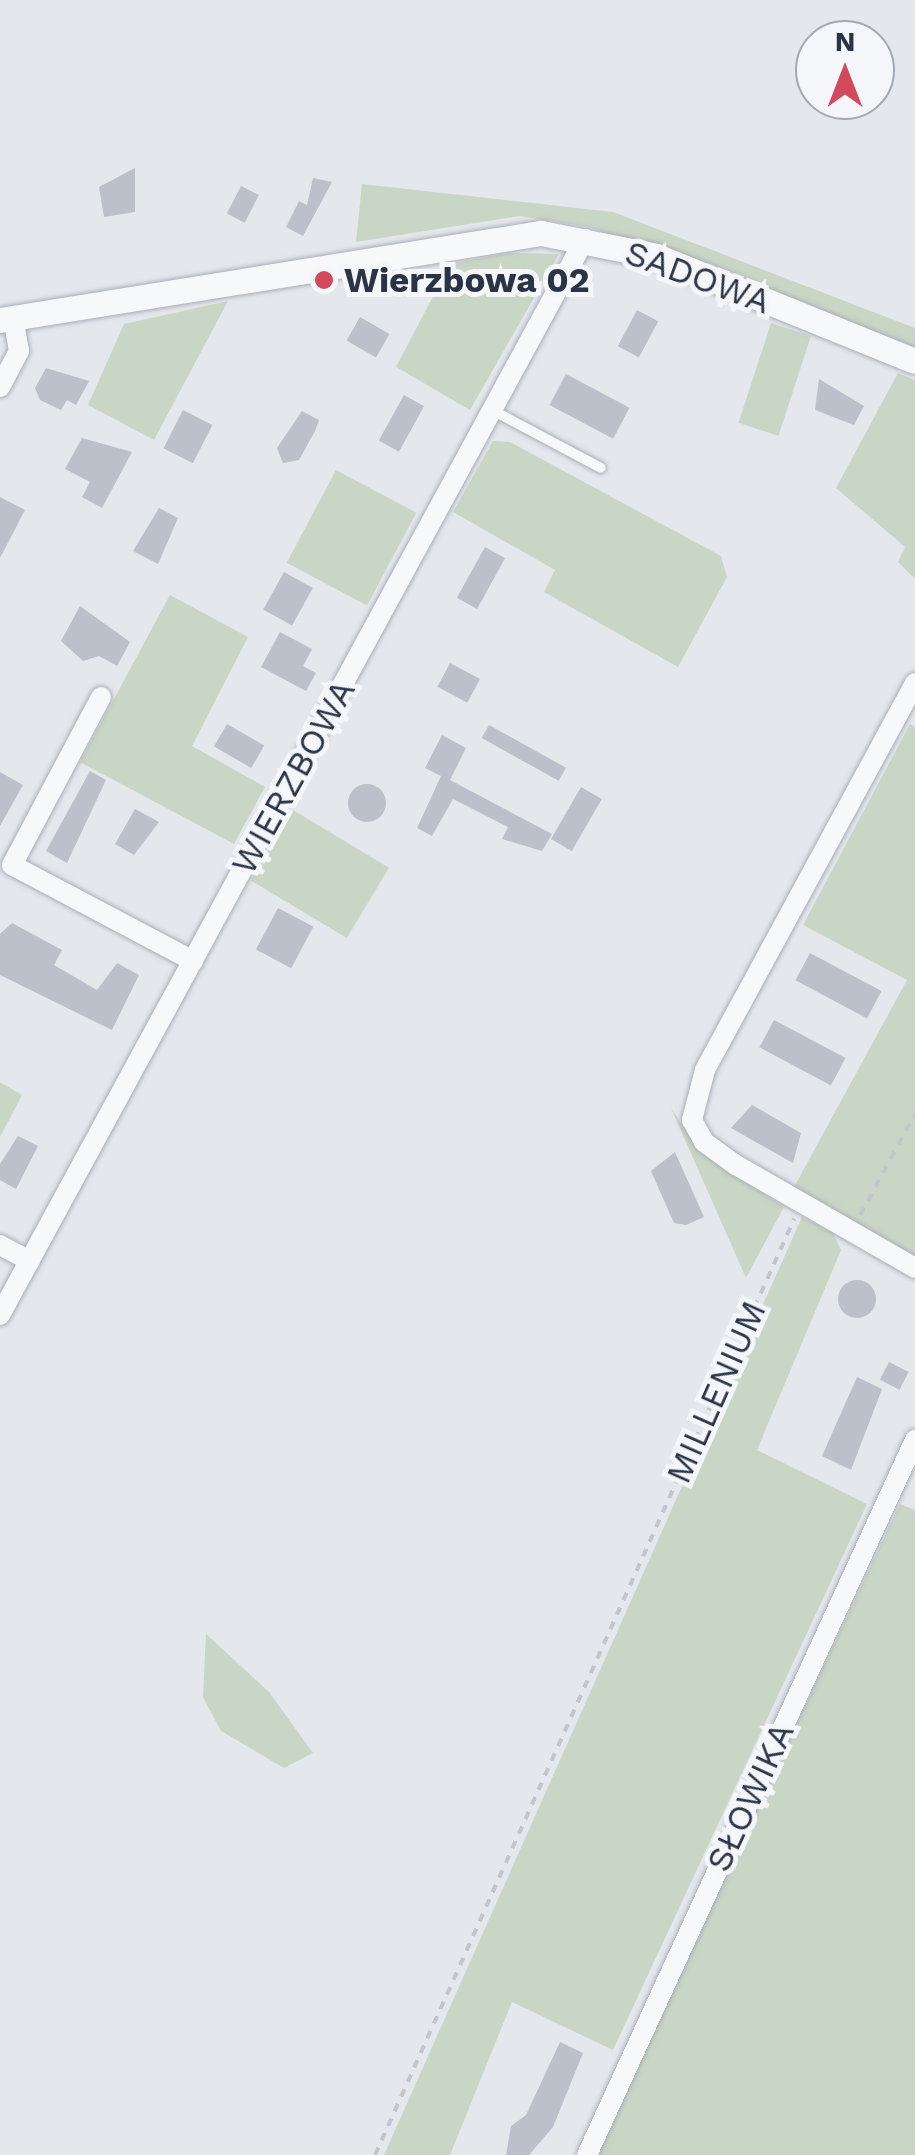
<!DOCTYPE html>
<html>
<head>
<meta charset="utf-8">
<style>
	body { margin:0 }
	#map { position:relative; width:915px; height:2155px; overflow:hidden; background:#e4e7ec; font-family:"Work Sans",sans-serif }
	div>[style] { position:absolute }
	.green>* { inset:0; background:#c9d6c5; transform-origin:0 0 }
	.building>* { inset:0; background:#bbc0ca; transform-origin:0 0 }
	.round { border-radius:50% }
	.path>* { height:4px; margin-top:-2px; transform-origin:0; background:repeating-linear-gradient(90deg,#c2c5cb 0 8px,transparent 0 16px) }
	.roads { filter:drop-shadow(0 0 2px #a9aeb7) drop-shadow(0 0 2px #a9aeb7) }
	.service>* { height:10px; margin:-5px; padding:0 5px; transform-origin:5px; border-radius:5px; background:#f7f8fa }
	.minor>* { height:20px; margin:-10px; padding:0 10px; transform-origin:10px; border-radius:10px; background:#f7f8fa }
	.tertiary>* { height:25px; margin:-12.5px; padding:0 12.5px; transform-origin:12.5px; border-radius:12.5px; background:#f7f8fa }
	.dots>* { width:28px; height:28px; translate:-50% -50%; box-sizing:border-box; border:5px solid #f4f6f9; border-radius:50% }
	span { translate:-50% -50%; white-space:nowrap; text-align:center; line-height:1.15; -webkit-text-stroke:10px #f4f6f9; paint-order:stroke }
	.street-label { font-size:35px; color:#2b3445 }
	.poi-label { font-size:35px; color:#2b3445; font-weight:700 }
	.left { translate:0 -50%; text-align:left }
	.north { position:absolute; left:795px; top:20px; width:100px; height:100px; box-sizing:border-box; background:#f4f6f9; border:2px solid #a4a8b1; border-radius:50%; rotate:0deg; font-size:28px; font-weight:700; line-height:40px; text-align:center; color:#2b3445 }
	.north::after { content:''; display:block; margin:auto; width:35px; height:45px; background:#d1495b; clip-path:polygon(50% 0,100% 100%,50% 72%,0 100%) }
</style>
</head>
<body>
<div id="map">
	<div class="green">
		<div style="clip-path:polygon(362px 184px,613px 212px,915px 328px,915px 347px,590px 227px,520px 216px,356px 242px)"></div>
		<div style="clip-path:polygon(508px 253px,559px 254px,470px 410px,396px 367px,450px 264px)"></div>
		<div style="clip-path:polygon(228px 301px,154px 440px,88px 405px,124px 324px)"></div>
		<div style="left:771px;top:323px;width:42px;height:105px;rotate:18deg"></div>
		<div style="clip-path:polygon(898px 373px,915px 380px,915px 579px,898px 562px,905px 547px,836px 488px)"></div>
		<div style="clip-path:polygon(493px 441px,510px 442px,721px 556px,727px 577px,678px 667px,544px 592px,555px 570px,453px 512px)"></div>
		<div style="left:336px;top:470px;width:91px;height:105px;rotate:28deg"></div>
		<div style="clip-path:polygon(170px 595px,248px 637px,192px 746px,265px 787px,234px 844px,80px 762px)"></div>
		<div style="clip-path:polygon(910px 724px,915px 727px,915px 1257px,793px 1189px,907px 980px,803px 925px)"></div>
		<div style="left:293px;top:810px;width:112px;height:82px;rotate:31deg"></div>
		<div style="clip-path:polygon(0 1082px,22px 1095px,0 1137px)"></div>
		<div style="clip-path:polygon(671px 1108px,701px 1152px,784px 1207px,746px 1278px)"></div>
		<div style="clip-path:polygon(802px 1217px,833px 1233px,841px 1250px,757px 1450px,867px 1504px,613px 2050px,512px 2002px,450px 2155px,384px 2155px)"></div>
		<div style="clip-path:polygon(900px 1504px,915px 1510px,915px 2155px,594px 2155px)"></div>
		<div style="clip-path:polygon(206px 1634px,269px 1692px,313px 1753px,284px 1768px,221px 1731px,203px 1697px)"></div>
	</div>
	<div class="building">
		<div style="clip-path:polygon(135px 168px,135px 212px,104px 217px,99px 187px)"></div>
		<div style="clip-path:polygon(313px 178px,332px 182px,303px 236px,286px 227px,299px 201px,307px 205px)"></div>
		<div style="left:241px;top:186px;width:20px;height:31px;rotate:27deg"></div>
		<div style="left:637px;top:310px;width:24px;height:41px;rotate:28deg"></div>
		<div style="left:360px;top:317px;width:34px;height:27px;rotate:30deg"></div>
		<div style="clip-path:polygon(46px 368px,89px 381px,76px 405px,67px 400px,61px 410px,40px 400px,35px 388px)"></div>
		<div style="left:566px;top:374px;width:72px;height:35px;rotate:28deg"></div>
		<div style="clip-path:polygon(819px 379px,864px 406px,854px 425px,815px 410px)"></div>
		<div style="left:404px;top:395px;width:23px;height:52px;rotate:29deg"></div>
		<div style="left:183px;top:410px;width:33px;height:43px;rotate:27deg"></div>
		<div style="clip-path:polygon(302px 411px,319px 420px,315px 431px,299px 460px,283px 463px,277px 448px)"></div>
		<div style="clip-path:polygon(82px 438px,132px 452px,102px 508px,82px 497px,90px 482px,65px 469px)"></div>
		<div style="clip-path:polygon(0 497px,25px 510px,0 558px)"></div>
		<div style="clip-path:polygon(159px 508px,178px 518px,158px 564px,133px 551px)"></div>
		<div style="left:485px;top:547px;width:23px;height:58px;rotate:29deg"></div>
		<div style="left:284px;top:572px;width:33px;height:43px;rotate:29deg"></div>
		<div style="clip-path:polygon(80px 606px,130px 642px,117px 666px,99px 656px,83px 661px,61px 641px)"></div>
		<div style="clip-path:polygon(280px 632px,312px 649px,303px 666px,316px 673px,306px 691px,261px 667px)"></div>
		<div style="left:450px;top:663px;width:34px;height:27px;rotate:28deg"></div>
		<div style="left:227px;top:724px;width:43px;height:26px;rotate:30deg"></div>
		<div style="left:489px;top:725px;width:88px;height:15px;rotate:29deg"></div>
		<div style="clip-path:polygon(442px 735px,466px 748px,450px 780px,552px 834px,542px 851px,502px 839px,508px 827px,453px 799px,432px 836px,417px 828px,441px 776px,425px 768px)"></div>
		<div style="clip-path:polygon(90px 771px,106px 780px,67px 863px,46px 851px)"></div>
		<div style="clip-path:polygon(0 772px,23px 785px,0 826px)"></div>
		<div class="round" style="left:348px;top:784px;width:38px;height:38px"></div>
		<div style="left:581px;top:787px;width:24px;height:60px;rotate:30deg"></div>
		<div style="clip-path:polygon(135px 809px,159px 822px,134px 855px,115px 844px)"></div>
		<div style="left:278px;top:908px;width:40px;height:47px;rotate:28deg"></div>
		<div style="clip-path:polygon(12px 923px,62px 950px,54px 965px,97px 990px,117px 963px,139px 975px,112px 1030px,0 975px,0 934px)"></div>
		<div style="left:810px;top:953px;width:81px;height:31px;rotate:28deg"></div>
		<div style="left:774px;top:1020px;width:81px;height:31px;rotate:28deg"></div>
		<div style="clip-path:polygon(752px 1105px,801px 1133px,793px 1163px,731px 1128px)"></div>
		<div style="clip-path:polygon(18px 1136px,38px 1146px,16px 1189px,0 1180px,0 1164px)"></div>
		<div style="clip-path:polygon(675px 1152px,704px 1217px,686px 1225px,674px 1223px,651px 1171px)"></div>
		<div class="round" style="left:838px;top:1280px;width:38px;height:38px"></div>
		<div style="left:889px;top:1362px;width:22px;height:20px;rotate:27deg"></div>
		<div style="clip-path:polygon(857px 1377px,882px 1389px,851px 1470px,822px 1456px)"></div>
		<div style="clip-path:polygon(560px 2042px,583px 2053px,553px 2127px,529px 2155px,506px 2155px,511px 2126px,526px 2115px)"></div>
	</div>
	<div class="path">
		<div style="left:860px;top:1215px;width:115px;rotate:-61.4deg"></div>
		<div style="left:375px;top:2155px;width:1026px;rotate:-65.88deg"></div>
	</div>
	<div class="roads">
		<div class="service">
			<div style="left:492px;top:410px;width:123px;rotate:28deg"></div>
		</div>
		<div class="minor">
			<div style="left:0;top:387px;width:41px;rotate:-62.2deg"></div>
			<div style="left:19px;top:351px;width:34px;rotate:-100deg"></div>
			<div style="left:915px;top:683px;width:440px;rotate:118.5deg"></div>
			<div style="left:705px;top:1070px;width:52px;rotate:104.6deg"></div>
			<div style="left:692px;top:1120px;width:25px;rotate:61deg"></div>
			<div style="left:704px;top:1142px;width:39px;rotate:36deg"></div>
			<div style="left:736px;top:1165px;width:207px;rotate:29.9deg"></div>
			<div style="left:101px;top:697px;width:190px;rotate:117.9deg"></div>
			<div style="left:12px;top:865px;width:205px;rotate:27.9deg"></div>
			<div style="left:0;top:1245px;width:34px;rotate:28deg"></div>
			<div style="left:0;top:1315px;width:1225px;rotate:-61.47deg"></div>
			<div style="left:587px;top:2155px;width:787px;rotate:-65.36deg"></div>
		</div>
		<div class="tertiary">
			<div style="left:0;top:320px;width:548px;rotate:-9.14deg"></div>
			<div style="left:541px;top:233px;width:117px;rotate:11.3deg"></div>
			<div style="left:656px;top:256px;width:279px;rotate:22.1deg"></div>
		</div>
	</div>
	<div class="dots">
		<div style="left:324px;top:280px;background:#d1495b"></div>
	</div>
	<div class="street-label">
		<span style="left:698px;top:277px;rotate:20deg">SADOWA</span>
		<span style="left:293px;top:777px;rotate:-61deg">WIERZBOWA</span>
		<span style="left:716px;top:1392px;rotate:-66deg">MILLENIUM</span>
		<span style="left:750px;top:1797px;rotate:-65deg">SŁOWIKA</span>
	</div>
	<div class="poi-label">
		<span class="left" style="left:344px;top:280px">Wierzbowa 02</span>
	</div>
	<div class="north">N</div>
</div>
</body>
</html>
